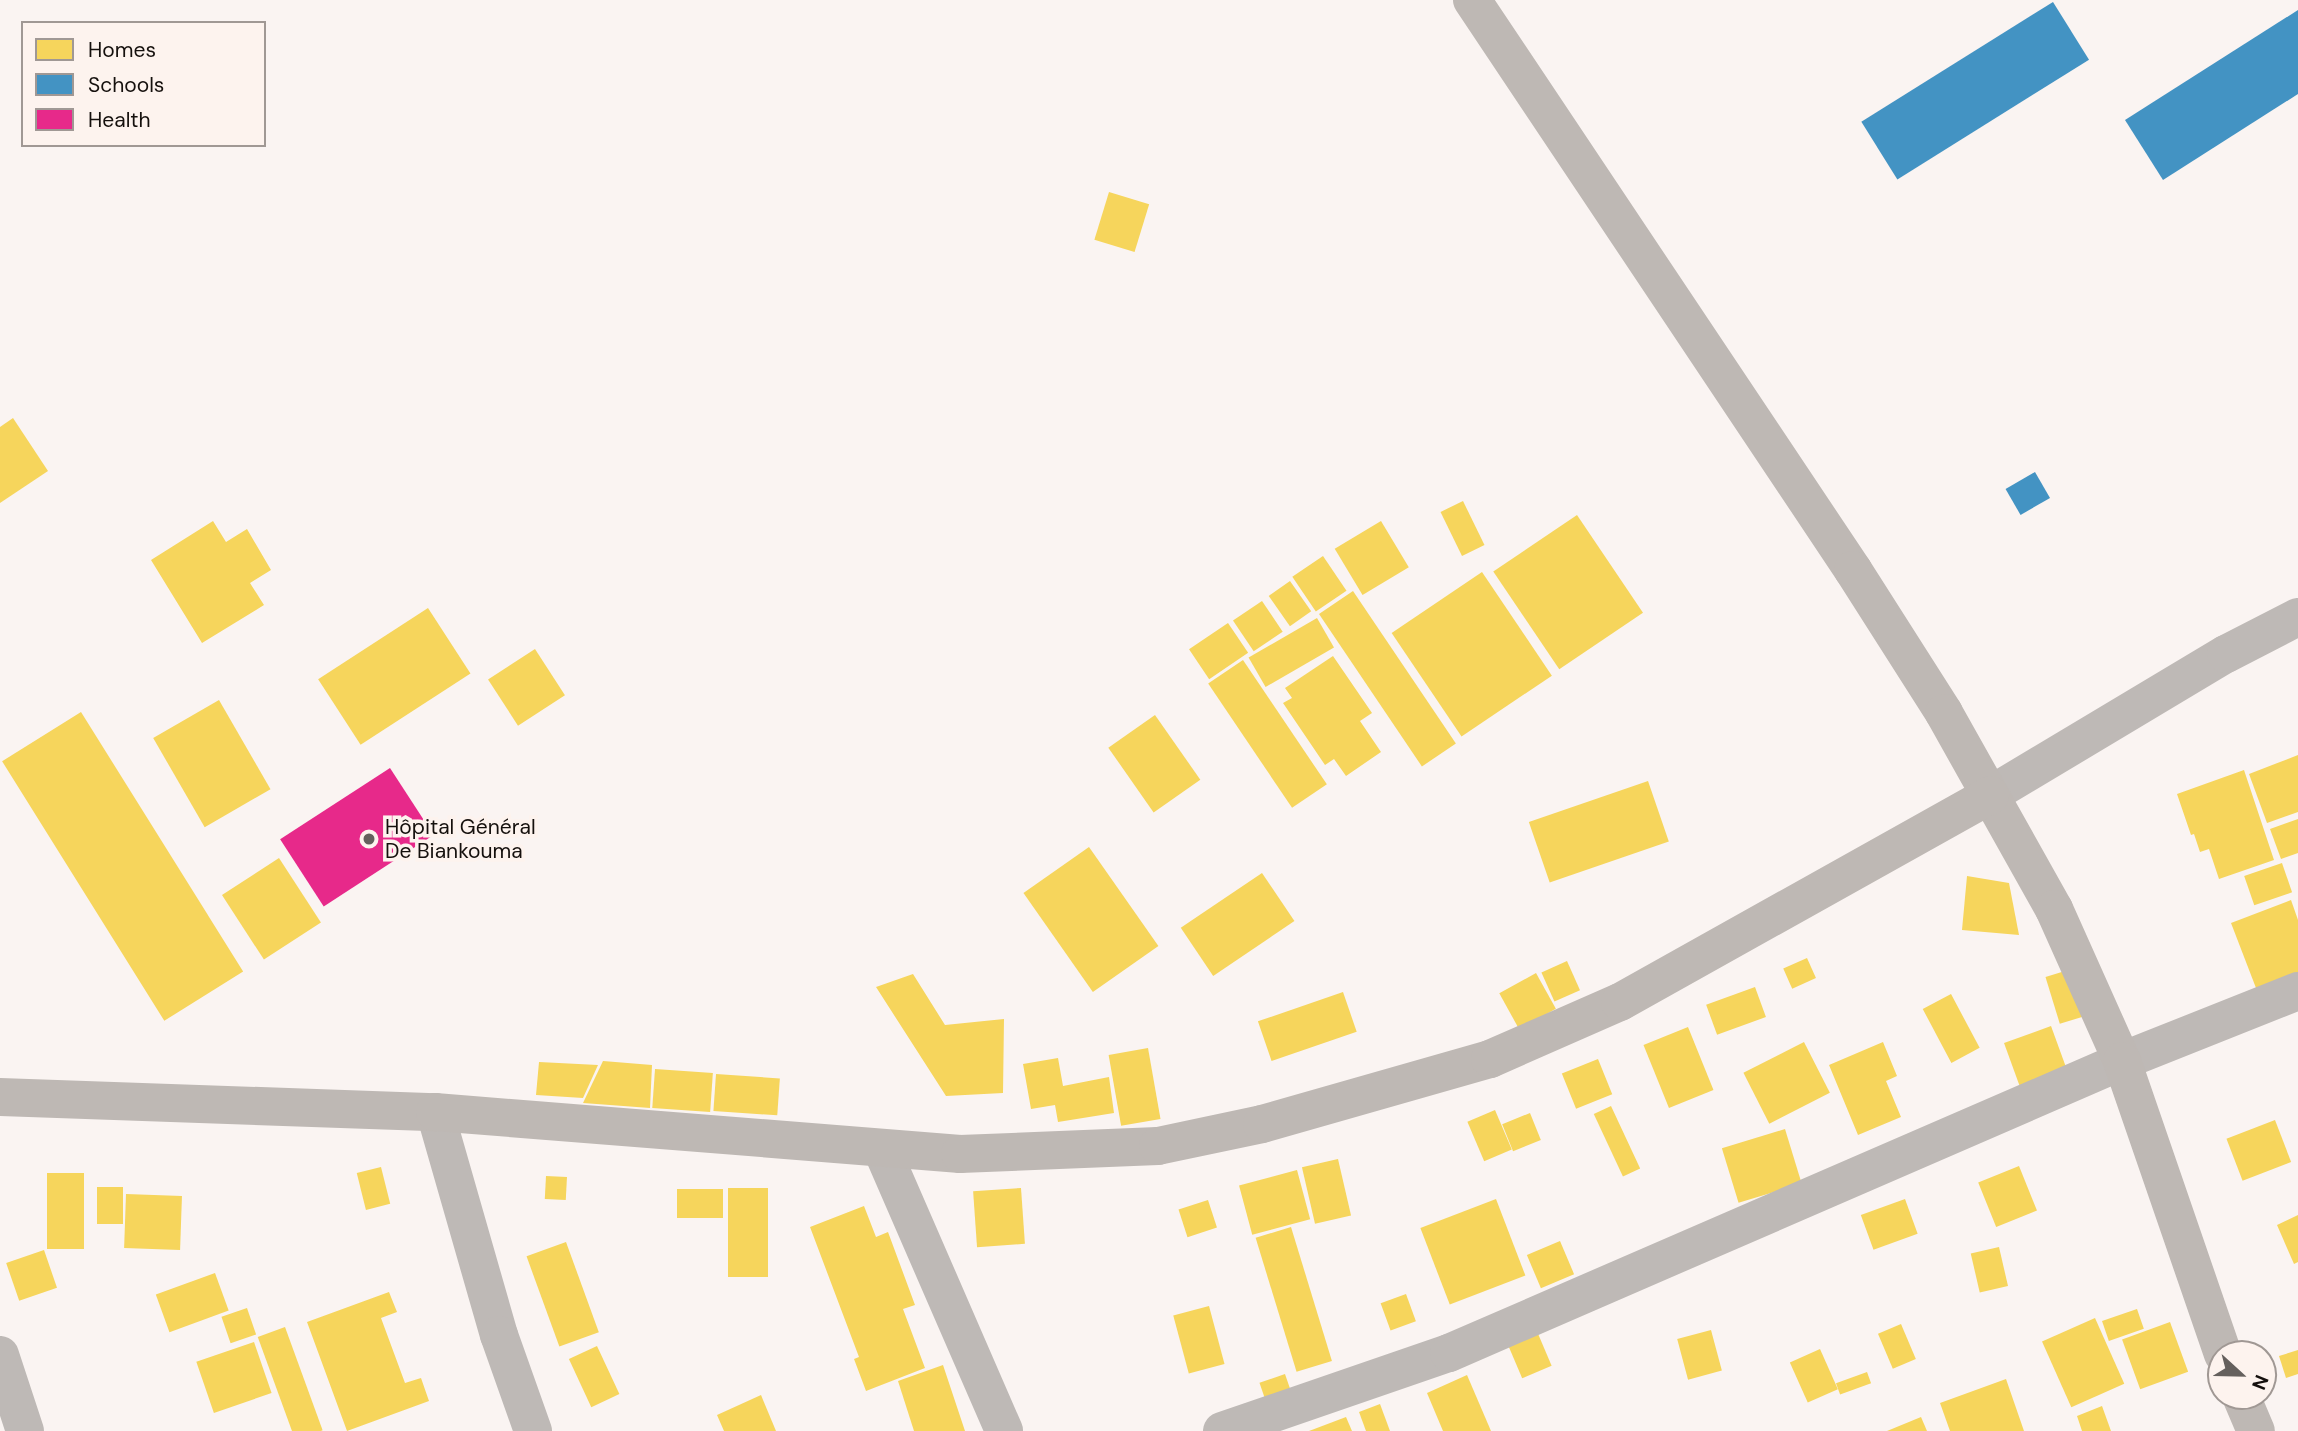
<!DOCTYPE html>
<html>
<head>
<meta charset="utf-8">
<style>
	body { margin:0 }
	#map { position:relative; width:2298px; height:1431px; overflow:hidden; background:#faf4f2; font-family:"DM Sans",sans-serif }
	div>[style] { position:absolute }
	.homes>* { inset:0; background:#f6d55c; transform-origin:0 0 }
	.schools>* { inset:0; background:#4393c3; transform-origin:0 0 }
	.health>* { inset:0; background:#e7298a; transform-origin:0 0 }
	.street>* { height:38px; margin:-19px; padding:0 19px; transform-origin:19px; border-radius:19px; background:#beb9b6 }
	.secondary>* { height:38px; margin:-19px; padding:0 19px; transform-origin:19px; border-radius:19px; background:#beb8b4 }
	.dots>* { width:19px; height:19px; translate:-50% -50%; box-sizing:border-box; border:4px solid #fdf3ee; border-radius:50% }
	span { translate:-50% -50%; white-space:nowrap; text-align:center; line-height:1.15; -webkit-text-stroke:7px #fdf3ee; paint-order:stroke }
	.poi-label { font-size:21px; color:#15100d }
	.left { translate:0 -50%; text-align:left }
	.legend { position:absolute; left:21px; top:21px; width:245px; height:126px; box-sizing:border-box; background:#fdf3ee; border:2px solid #a09894; margin:0; padding:9px 12px; list-style:none; font-size:21px; color:#15100d }
	.legend li { display:flex; align-items:center; gap:14px; height:35px }
	.legend b { width:35px; border:2px solid #a09894 }
	.north { position:absolute; left:2207px; top:1340px; width:70px; height:70px; box-sizing:border-box; background:#fdf3ee; border:2px solid #a09894; border-radius:50%; rotate:112deg; font-size:19px; font-weight:700; line-height:28px; text-align:center; color:#15100d }
	.north::after { content:''; display:block; margin:auto; width:24px; height:32px; background:#65605d; clip-path:polygon(50% 0,100% 100%,50% 72%,0 100%) }
</style>
</head>
<body>
<div id="map">
	<div class="homes">
		<div style="left:1109px;top:192px;width:42px;height:50px;rotate:17deg"></div>
		<div style="clip-path:polygon(13px 418px,48px 471px,0 503px,0 427px)"></div>
		<div style="left:1463px;top:501px;width:49px;height:25px;rotate:64deg"></div>
		<div style="left:1577px;top:515px;width:118px;height:101px;rotate:56deg"></div>
		<div style="clip-path:polygon(213px 521px,226px 542px,247px 529px,271px 570px,250px 583px,264px 605px,202px 643px,151px 560px)"></div>
		<div style="left:1381px;top:521px;width:54px;height:54px;rotate:59deg"></div>
		<div style="left:1323px;top:556px;width:42px;height:37px;rotate:56deg"></div>
		<div style="left:1482px;top:572px;width:125px;height:109px;rotate:56deg"></div>
		<div style="left:1290px;top:581px;width:37px;height:26px;rotate:55deg"></div>
		<div style="left:1353px;top:591px;width:184px;height:41px;rotate:56deg"></div>
		<div style="left:1262px;top:601px;width:37px;height:35px;rotate:56deg"></div>
		<div style="left:428px;top:608px;width:78px;height:131px;rotate:57deg"></div>
		<div style="left:1317px;top:618px;width:34px;height:79px;rotate:60deg"></div>
		<div style="left:1228px;top:623px;width:36px;height:47px;rotate:56deg"></div>
		<div style="left:535px;top:649px;width:55px;height:56px;rotate:57deg"></div>
		<div style="clip-path:polygon(1333px 656px,1372px 713px,1360px 721px,1381px 752px,1346px 776px,1334px 759px,1325px 765px,1283px 703px,1292px 698px,1285px 688px)"></div>
		<div style="left:1243px;top:660px;width:150px;height:42px;rotate:56deg"></div>
		<div style="left:219px;top:700px;width:103px;height:76px;rotate:60deg"></div>
		<div style="left:81px;top:712px;width:306px;height:93px;rotate:58deg"></div>
		<div style="left:1155px;top:715px;width:79px;height:57px;rotate:55deg"></div>
		<div style="clip-path:polygon(2298px 755px,2298px 812px,2267px 823px,2249px 774px)"></div>
		<div style="clip-path:polygon(2244px 770px,2274px 860px,2219px 879px,2209px 849px,2200px 852px,2194px 834px,2191px 835px,2177px 794px)"></div>
		<div style="left:1648px;top:781px;width:64px;height:126px;rotate:71deg"></div>
		<div style="clip-path:polygon(2298px 819px,2298px 853px,2281px 859px,2270px 829px)"></div>
		<div style="left:1089px;top:847px;width:121px;height:80px;rotate:55deg"></div>
		<div style="left:279px;top:858px;width:77px;height:68px;rotate:57deg"></div>
		<div style="left:2282px;top:863px;width:31px;height:40px;rotate:71deg"></div>
		<div style="left:1262px;top:873px;width:58px;height:98px;rotate:56deg"></div>
		<div style="clip-path:polygon(1967px 876px,2009px 883px,2019px 935px,1962px 930px)"></div>
		<div style="clip-path:polygon(2291px 900px,2298px 920px,2298px 987px,2261px 1001px,2231px 923px)"></div>
		<div style="left:1807px;top:958px;width:22px;height:26px;rotate:66deg"></div>
		<div style="left:1567px;top:961px;width:32px;height:28px;rotate:66deg"></div>
		<div style="left:2078px;top:967px;width:49px;height:34px;rotate:73deg"></div>
		<div style="left:1536px;top:973px;width:41px;height:42px;rotate:61deg"></div>
		<div style="clip-path:polygon(913px 974px,945px 1025px,1004px 1019px,1003px 1093px,946px 1096px,876px 987px)"></div>
		<div style="left:1755px;top:987px;width:32px;height:52px;rotate:70deg"></div>
		<div style="left:1343px;top:992px;width:42px;height:90px;rotate:71deg"></div>
		<div style="left:1951px;top:994px;width:61px;height:32px;rotate:62deg"></div>
		<div style="left:2051px;top:1026px;width:50px;height:50px;rotate:70deg"></div>
		<div style="left:1688px;top:1027px;width:68px;height:48px;rotate:68deg"></div>
		<div style="left:1804px;top:1042px;width:57px;height:68px;rotate:63deg"></div>
		<div style="clip-path:polygon(1883px 1042px,1897px 1076px,1886px 1081px,1901px 1117px,1858px 1135px,1829px 1065px)"></div>
		<div style="left:1148px;top:1048px;width:72px;height:40px;rotate:80deg"></div>
		<div style="clip-path:polygon(1058px 1058px,1063px 1086px,1109px 1077px,1114px 1113px,1058px 1122px,1055px 1105px,1031px 1109px,1023px 1064px)"></div>
		<div style="left:1598px;top:1059px;width:38px;height:39px;rotate:68deg"></div>
		<div style="clip-path:polygon(603px 1061px,652px 1065px,650px 1108px,583px 1103px)"></div>
		<div style="clip-path:polygon(539px 1062px,598px 1065px,583px 1098px,536px 1095px)"></div>
		<div style="left:655px;top:1069px;width:58px;height:39px;rotate:4deg"></div>
		<div style="left:716px;top:1074px;width:64px;height:37px;rotate:4deg"></div>
		<div style="left:1611px;top:1106px;width:69px;height:19px;rotate:65deg"></div>
		<div style="left:1495px;top:1110px;width:43px;height:30px;rotate:67deg"></div>
		<div style="left:1530px;top:1113px;width:29px;height:30px;rotate:68deg"></div>
		<div style="left:2275px;top:1120px;width:45px;height:52px;rotate:69deg"></div>
		<div style="left:1785px;top:1129px;width:57px;height:66px;rotate:73deg"></div>
		<div style="left:1338px;top:1159px;width:58px;height:37px;rotate:77deg"></div>
		<div style="left:2019px;top:1166px;width:48px;height:44px;rotate:68deg"></div>
		<div style="left:381px;top:1167px;width:38px;height:25px;rotate:76deg"></div>
		<div style="left:1297px;top:1170px;width:51px;height:60px;rotate:75deg"></div>
		<div style="left:47px;top:1173px;width:37px;height:76px"></div>
		<div style="left:546px;top:1176px;width:21px;height:23px;rotate:3deg"></div>
		<div style="left:97px;top:1187px;width:26px;height:37px"></div>
		<div style="left:768px;top:1188px;width:89px;height:40px;rotate:90deg"></div>
		<div style="left:1021px;top:1188px;width:56px;height:48px;rotate:86deg"></div>
		<div style="left:677px;top:1189px;width:46px;height:29px"></div>
		<div style="left:126px;top:1194px;width:56px;height:54px;rotate:2deg"></div>
		<div style="left:1496px;top:1199px;width:82px;height:81px;rotate:69deg"></div>
		<div style="left:1905px;top:1199px;width:37px;height:47px;rotate:70deg"></div>
		<div style="left:1208px;top:1200px;width:29px;height:31px;rotate:72deg"></div>
		<div style="clip-path:polygon(864px 1206px,876px 1237px,888px 1232px,915px 1305px,903px 1309px,925px 1368px,866px 1391px,854px 1359px,859px 1357px,810px 1227px)"></div>
		<div style="clip-path:polygon(2298px 1215px,2298px 1262px,2294px 1264px,2277px 1225px)"></div>
		<div style="left:1291px;top:1227px;width:140px;height:37px;rotate:73deg"></div>
		<div style="left:1560px;top:1241px;width:36px;height:36px;rotate:67deg"></div>
		<div style="left:566px;top:1242px;width:96px;height:42px;rotate:70deg"></div>
		<div style="left:1999px;top:1247px;width:40px;height:29px;rotate:77deg"></div>
		<div style="left:44px;top:1250px;width:40px;height:40px;rotate:71deg"></div>
		<div style="left:215px;top:1273px;width:40px;height:63px;rotate:70deg"></div>
		<div style="clip-path:polygon(389px 1292px,397px 1312px,381px 1318px,405px 1383px,421px 1378px,429px 1401px,347px 1431px,307px 1322px)"></div>
		<div style="left:1406px;top:1294px;width:29px;height:27px;rotate:70deg"></div>
		<div style="left:1209px;top:1306px;width:60px;height:37px;rotate:75deg"></div>
		<div style="left:247px;top:1308px;width:28px;height:27px;rotate:71deg"></div>
		<div style="left:2137px;top:1309px;width:21px;height:37px;rotate:71deg"></div>
		<div style="left:2095px;top:1318px;width:72px;height:58px;rotate:66deg"></div>
		<div style="left:2170px;top:1322px;width:53px;height:51px;rotate:70deg"></div>
		<div style="left:1901px;top:1324px;width:38px;height:25px;rotate:67deg"></div>
		<div style="left:285px;top:1327px;width:110px;height:29px;rotate:70deg"></div>
		<div style="left:1536px;top:1329px;width:40px;height:32px;rotate:67deg"></div>
		<div style="left:1711px;top:1330px;width:42px;height:35px;rotate:75deg"></div>
		<div style="left:254px;top:1342px;width:54px;height:61px;rotate:71deg"></div>
		<div style="left:597px;top:1346px;width:53px;height:31px;rotate:65deg"></div>
		<div style="left:1820px;top:1349px;width:44px;height:33px;rotate:66deg"></div>
		<div style="clip-path:polygon(2298px 1350px,2298px 1374px,2286px 1378px,2279px 1356px)"></div>
		<div style="clip-path:polygon(943px 1365px,965px 1431px,914px 1431px,898px 1381px)"></div>
		<div style="left:1867px;top:1372px;width:12px;height:33px;rotate:70deg"></div>
		<div style="left:1285px;top:1374px;width:24px;height:27px;rotate:71deg"></div>
		<div style="clip-path:polygon(1467px 1375px,1491px 1431px,1443px 1431px,1427px 1393px)"></div>
		<div style="clip-path:polygon(2006px 1379px,2024px 1431px,1950px 1431px,1940px 1403px)"></div>
		<div style="clip-path:polygon(761px 1395px,776px 1431px,724px 1431px,717px 1415px)"></div>
		<div style="clip-path:polygon(1380px 1404px,1390px 1431px,1366px 1431px,1359px 1412px)"></div>
		<div style="clip-path:polygon(2102px 1406px,2111px 1431px,2082px 1431px,2077px 1416px)"></div>
		<div style="clip-path:polygon(1346px 1417px,1352px 1431px,1309px 1431px)"></div>
		<div style="clip-path:polygon(1921px 1417px,1927px 1431px,1887px 1431px)"></div>
	</div>
	<div class="schools">
		<div style="left:2053px;top:2px;width:68px;height:226px;rotate:58deg"></div>
		<div style="clip-path:polygon(2298px 10px,2298px 94px,2163px 180px,2125px 120px)"></div>
		<div style="left:2035px;top:472px;width:30px;height:34px;rotate:60deg"></div>
	</div>
	<div class="health">
		<div style="left:390px;top:768px;width:80px;height:131px;rotate:57deg"></div>
	</div>
	<div class="street">
		<div style="left:1990px;top:795px;width:275px;rotate:-30.9deg"></div>
		<div style="left:2226px;top:654px;width:81px;rotate:-27.2deg"></div>
		<div style="left:435px;top:1112px;width:232px;rotate:74deg"></div>
		<div style="left:499px;top:1335px;width:102px;rotate:70.5deg"></div>
		<div style="left:882px;top:1150px;width:306px;rotate:66.5deg"></div>
		<div style="left:0;top:1355px;width:80px;rotate:71.8deg"></div>
		<div style="left:1222px;top:1431px;width:240px;rotate:-19deg"></div>
		<div style="left:1449px;top:1353px;width:734px;rotate:-23.45deg"></div>
		<div style="left:2122px;top:1061px;width:189px;rotate:-21.7deg"></div>
	</div>
	<div class="secondary">
		<div style="left:1472px;top:0;width:686px;rotate:56.24deg"></div>
		<div style="left:1853px;top:570px;width:169px;rotate:57.5deg"></div>
		<div style="left:1944px;top:713px;width:225px;rotate:60.7deg"></div>
		<div style="left:2054px;top:909px;width:167px;rotate:65.9deg"></div>
		<div style="left:2122px;top:1061px;width:310px;rotate:71deg"></div>
		<div style="left:0;top:1097px;width:435px;rotate:2deg"></div>
		<div style="left:435px;top:1112px;width:527px;rotate:4.57deg"></div>
		<div style="left:960px;top:1154px;width:198px;rotate:-2.3deg"></div>
		<div style="left:1158px;top:1146px;width:106px;rotate:-11.9deg"></div>
		<div style="left:1262px;top:1124px;width:237px;rotate:-15.9deg"></div>
		<div style="left:1490px;top:1059px;width:142px;rotate:-23.7deg"></div>
		<div style="left:1620px;top:1002px;width:424px;rotate:-29.2deg"></div>
		<div style="left:2241px;top:1396px;width:38px;rotate:67deg"></div>
	</div>
	<div class="dots">
		<div style="left:369px;top:839px;background:#65605d"></div>
	</div>
	<div class="poi-label">
		<span class="left" style="left:385px;top:839px">Hôpital Général<br>De Biankouma</span>
	</div>
	<ul class="legend">
	<li><b style="height:19px;background:#f6d55c"></b>Homes</li>
	<li><b style="height:19px;background:#4393c3"></b>Schools</li>
	<li><b style="height:19px;background:#e7298a"></b>Health</li>
	</ul>
	<div class="north">N</div>
</div>
</body>
</html>
